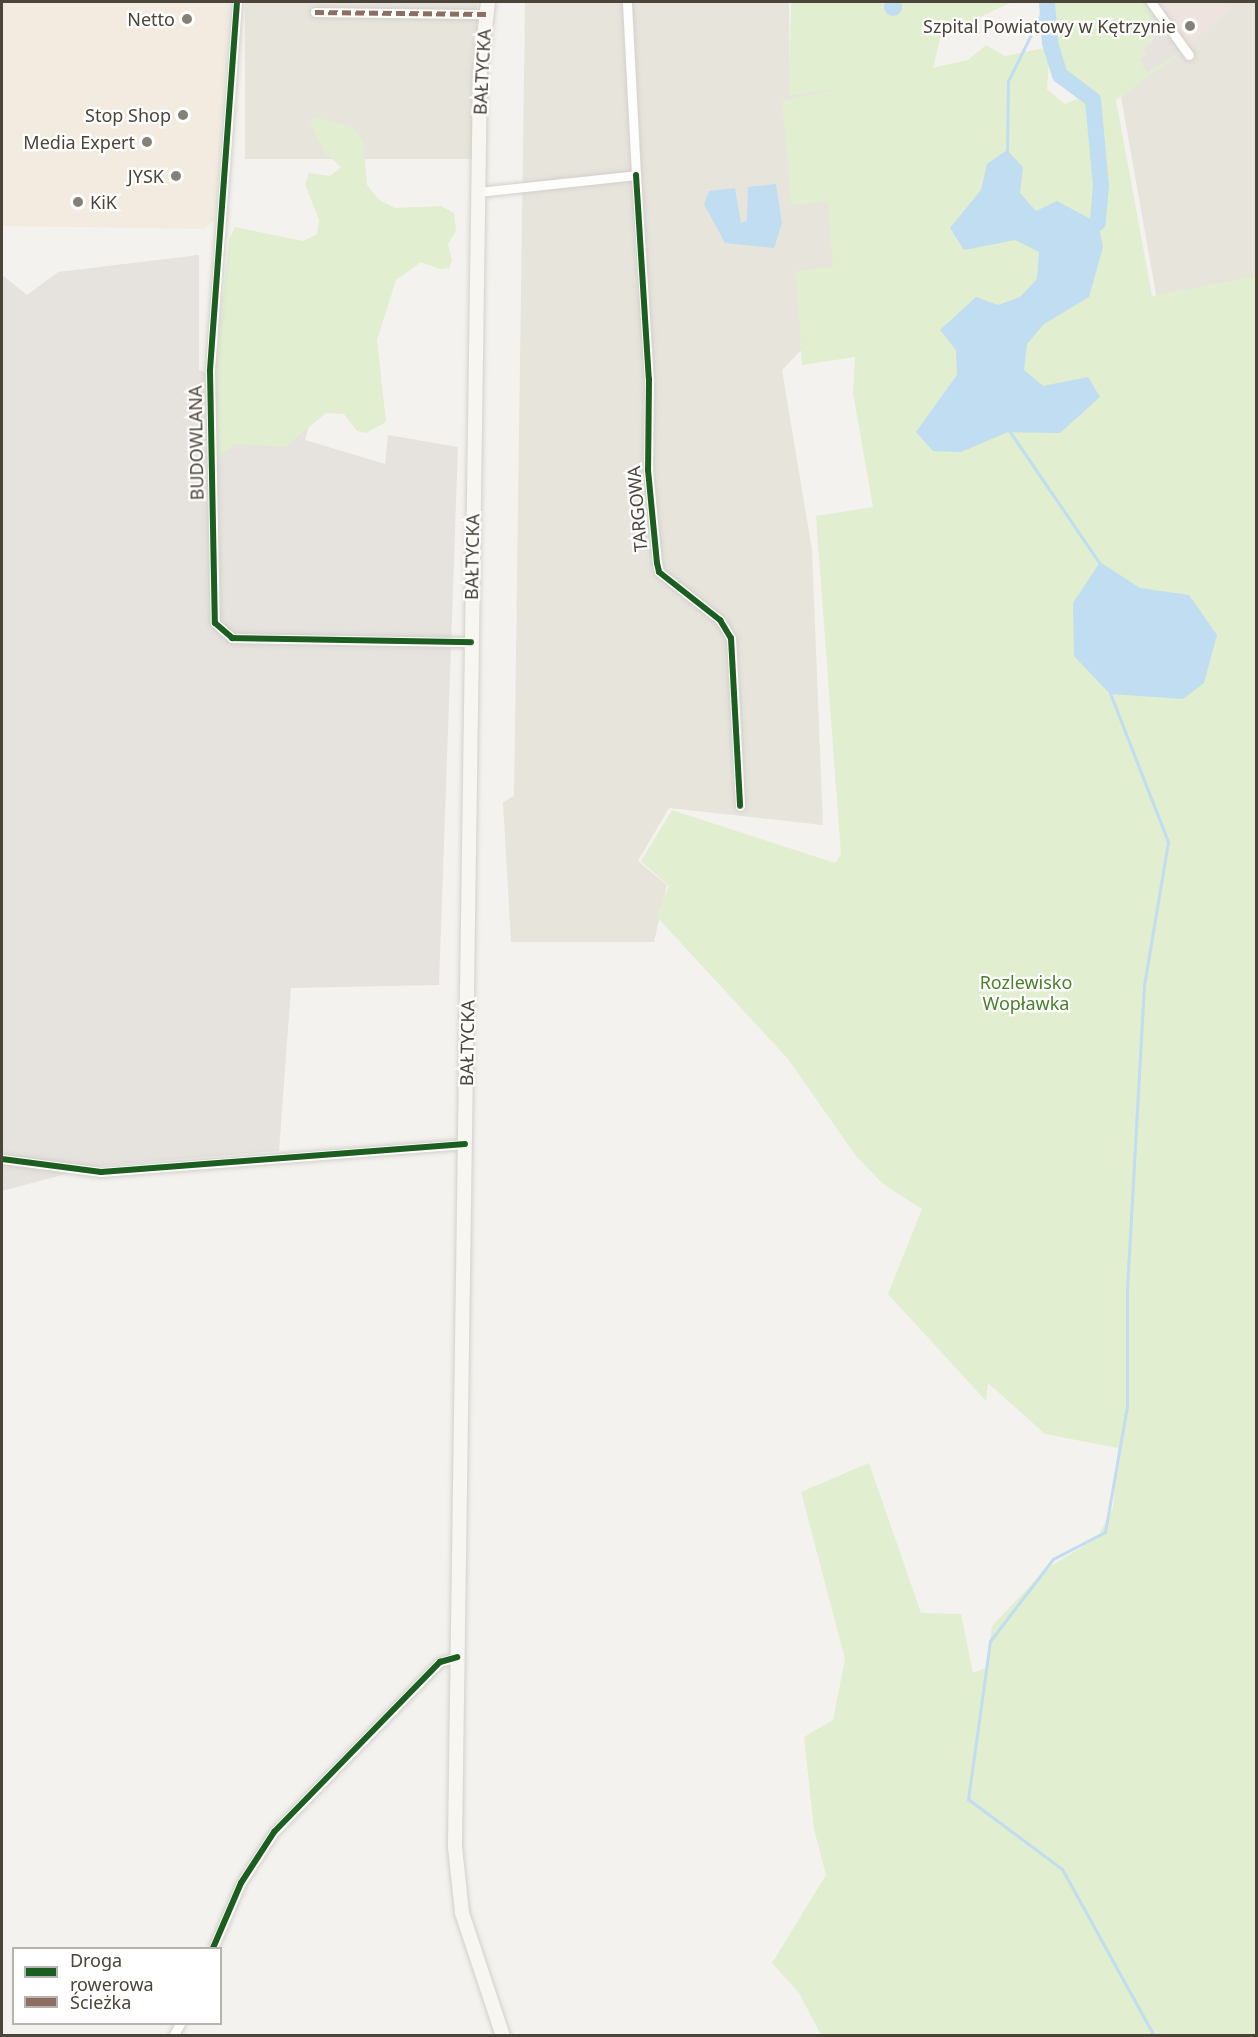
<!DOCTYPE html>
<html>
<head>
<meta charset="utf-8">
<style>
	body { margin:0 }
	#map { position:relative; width:1258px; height:2037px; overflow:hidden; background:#f4f2ee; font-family:"Noto Sans",sans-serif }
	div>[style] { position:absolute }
	.residential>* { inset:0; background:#e7e4dc; transform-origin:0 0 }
	.commercial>* { inset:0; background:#f3ebdf }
	.industrial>* { inset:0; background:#e6e2de }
	.medical>* { inset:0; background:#eee3df }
	.green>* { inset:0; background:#e1eecf }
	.parking>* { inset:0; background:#e6e3df }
	.water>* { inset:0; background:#c0ddf1 }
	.round { border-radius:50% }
	.stream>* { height:3px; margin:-1.5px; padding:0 1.5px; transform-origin:1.5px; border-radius:1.5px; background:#c0ddf1 }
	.river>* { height:16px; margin:-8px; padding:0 8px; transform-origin:8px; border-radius:8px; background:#c0ddf1 }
	.roads { filter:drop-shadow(0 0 2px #d2d0cb) drop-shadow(0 0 2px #d2d0cb) }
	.street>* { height:9px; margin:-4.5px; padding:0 4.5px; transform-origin:4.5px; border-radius:4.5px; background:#fdfdfc }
	.secondary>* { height:14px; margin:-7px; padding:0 7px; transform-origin:7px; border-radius:7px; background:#f7f6f1 }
	.quiet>* { height:4.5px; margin-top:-2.25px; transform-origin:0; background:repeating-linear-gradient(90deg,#8d6e63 0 9px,transparent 0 13.5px) }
	.cycleway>* { height:6px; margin:-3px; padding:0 3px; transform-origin:3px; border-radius:3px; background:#1b5e20 }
	.dots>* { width:16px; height:16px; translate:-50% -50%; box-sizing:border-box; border:3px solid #fff; border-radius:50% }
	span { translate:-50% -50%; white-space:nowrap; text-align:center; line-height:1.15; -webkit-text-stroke:4.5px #fff; paint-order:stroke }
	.poi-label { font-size:18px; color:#4b4439 }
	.right { translate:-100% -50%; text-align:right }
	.left { translate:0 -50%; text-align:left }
	.street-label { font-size:18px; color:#4b4439 }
	.park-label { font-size:18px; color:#4a7f2a }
	.frame { position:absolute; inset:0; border:3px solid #4b4439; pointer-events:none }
	.legend { position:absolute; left:12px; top:1947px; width:210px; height:78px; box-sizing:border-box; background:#fff; border:2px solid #b7b4b0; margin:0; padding:8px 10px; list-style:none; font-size:18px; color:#4b4439 }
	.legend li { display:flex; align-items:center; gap:12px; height:30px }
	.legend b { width:30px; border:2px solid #b7b4b0 }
</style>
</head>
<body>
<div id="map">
	<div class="residential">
		<div style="left:245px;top:2px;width:232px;height:157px"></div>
		<div style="clip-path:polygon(525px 2px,789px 2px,790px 95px,931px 74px,927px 222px,782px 370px,812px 550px,823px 825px,669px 808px,638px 861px,667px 885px,654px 942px,511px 942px,503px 802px,514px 796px)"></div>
		<div style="clip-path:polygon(1236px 2px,1256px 2px,1256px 316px,1162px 328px,1121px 97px)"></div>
	</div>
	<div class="commercial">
		<div style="clip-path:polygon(2px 2px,230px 2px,215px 220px,204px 229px,2px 226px)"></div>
	</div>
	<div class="industrial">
		<div style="clip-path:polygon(199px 255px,199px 370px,312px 415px,305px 440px,385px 464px,388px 435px,458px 447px,439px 985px,291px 988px,279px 1151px,96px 1166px,2px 1191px,2px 275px,27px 295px,58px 272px)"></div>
	</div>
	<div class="medical">
		<div style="clip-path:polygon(1153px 2px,1236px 2px,1185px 50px)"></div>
	</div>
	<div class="green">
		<div style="clip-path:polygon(791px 2px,1012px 2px,941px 35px,933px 68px,968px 60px,986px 45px,1005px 56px,1050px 47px,1047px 89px,1065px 104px,1086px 95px,1060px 75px,1050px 43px,1047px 2px,1153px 2px,1185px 50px,1116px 100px,1152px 296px,1256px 276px,1256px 2035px,821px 2035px,799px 1993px,772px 1963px,826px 1875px,814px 1829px,804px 1737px,833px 1720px,845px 1659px,801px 1492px,869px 1463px,921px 1613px,961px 1614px,973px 1673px,986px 1668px,992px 1626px,1046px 1569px,1097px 1538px,1113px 1508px,1118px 1448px,1045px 1434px,988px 1383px,986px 1401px,888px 1294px,922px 1209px,883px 1184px,856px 1156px,788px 1059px,656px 916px,669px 886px,641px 861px,672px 810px,835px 863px,841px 855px,816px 516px,873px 507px,853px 393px,855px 357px,802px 365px,796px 271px,833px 267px,828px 202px,791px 204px,782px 101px,837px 89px,789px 95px)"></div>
		<div style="clip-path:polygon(316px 117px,354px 129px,363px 140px,367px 185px,379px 200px,395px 208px,441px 206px,454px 213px,456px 231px,448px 244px,452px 260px,449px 268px,440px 269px,421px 262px,396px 280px,377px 340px,386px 422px,366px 433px,357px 431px,344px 414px,326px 413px,285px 447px,235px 444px,213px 460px,214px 380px,229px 240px,235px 227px,303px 241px,317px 234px,319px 220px,305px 184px,309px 173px,330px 176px,341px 167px,324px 152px,310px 122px)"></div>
	</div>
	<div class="parking">
		<div style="clip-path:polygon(1156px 15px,1181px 52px,1146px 73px,1140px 59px,1146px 55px,1143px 49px,1154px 41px,1147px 21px)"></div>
	</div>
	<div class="water">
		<div class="round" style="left:884px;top:-2px;width:18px;height:18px"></div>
		<div style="clip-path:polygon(1007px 150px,1023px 167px,1020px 193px,1036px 211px,1057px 201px,1098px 223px,1103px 247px,1089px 297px,1044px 324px,1027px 344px,1024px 370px,1043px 386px,1088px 377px,1100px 397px,1060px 433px,1008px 432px,961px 452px,933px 451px,916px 432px,957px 375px,956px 350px,940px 330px,976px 297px,998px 305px,1020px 297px,1037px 279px,1039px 252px,1015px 240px,964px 250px,950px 228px,981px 190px,987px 164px)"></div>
		<div style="clip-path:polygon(776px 184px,782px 223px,774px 248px,725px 243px,704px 204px,709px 191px,735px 188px,741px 223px,747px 221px,748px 187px)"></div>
		<div style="clip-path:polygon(1100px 562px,1140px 588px,1189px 595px,1217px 635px,1204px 683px,1183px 699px,1110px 694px,1074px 656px,1073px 603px)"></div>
	</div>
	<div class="stream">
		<div style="left:1007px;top:152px;width:71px;rotate:-89.2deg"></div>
		<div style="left:1008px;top:81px;width:88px;rotate:-63.7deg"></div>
		<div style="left:1008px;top:429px;width:163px;rotate:55.7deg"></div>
		<div style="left:1110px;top:693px;width:160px;rotate:68.7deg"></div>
		<div style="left:1168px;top:842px;width:145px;rotate:99.5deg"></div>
		<div style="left:1144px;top:985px;width:306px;rotate:93.2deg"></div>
		<div style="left:1127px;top:1291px;width:115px;rotate:90deg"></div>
		<div style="left:1127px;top:1406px;width:128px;rotate:99.9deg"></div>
		<div style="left:1105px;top:1532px;width:59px;rotate:152.6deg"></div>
		<div style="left:1053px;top:1559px;width:103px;rotate:127.5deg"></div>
		<div style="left:990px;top:1641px;width:160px;rotate:97.9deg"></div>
		<div style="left:968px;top:1799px;width:117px;rotate:36.7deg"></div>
		<div style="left:1062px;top:1869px;width:191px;rotate:61.1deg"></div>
	</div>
	<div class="river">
		<div style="left:1047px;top:2px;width:41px;rotate:85.8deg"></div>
		<div style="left:1050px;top:43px;width:34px;rotate:73deg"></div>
		<div style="left:1060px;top:75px;width:41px;rotate:37.1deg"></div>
		<div style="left:1093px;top:100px;width:86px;rotate:84.7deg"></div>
		<div style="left:1101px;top:186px;width:37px;rotate:95deg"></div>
	</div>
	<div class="roads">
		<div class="street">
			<div style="left:237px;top:2px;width:370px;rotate:94.2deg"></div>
			<div style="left:210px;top:371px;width:252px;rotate:88.9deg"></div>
			<div style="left:215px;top:623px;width:23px;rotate:41deg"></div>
			<div style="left:232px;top:638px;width:239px;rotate:1deg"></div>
			<div style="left:1151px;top:2px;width:65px;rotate:54.4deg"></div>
			<div style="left:315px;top:12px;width:171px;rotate:0.7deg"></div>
			<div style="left:636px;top:175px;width:204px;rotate:86.4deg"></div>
			<div style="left:649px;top:379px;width:91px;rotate:90.6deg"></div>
			<div style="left:648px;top:470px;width:93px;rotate:84.5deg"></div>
			<div style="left:657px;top:563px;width:9px;rotate:77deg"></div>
			<div style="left:659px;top:572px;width:78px;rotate:38.2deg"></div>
			<div style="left:720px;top:620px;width:21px;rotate:59deg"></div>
			<div style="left:731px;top:638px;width:168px;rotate:86.9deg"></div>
			<div style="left:478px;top:192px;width:159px;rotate:-6.1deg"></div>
			<div style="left:636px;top:175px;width:173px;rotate:-93deg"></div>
			<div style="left:2px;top:1159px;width:100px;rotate:7.5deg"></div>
			<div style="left:101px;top:1172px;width:365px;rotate:-4.4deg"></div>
			<div style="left:213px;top:1948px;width:71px;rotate:-66.7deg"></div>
			<div style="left:241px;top:1883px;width:61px;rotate:-57.1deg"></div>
			<div style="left:274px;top:1832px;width:238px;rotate:-45.7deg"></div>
			<div style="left:440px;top:1662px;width:18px;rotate:-16deg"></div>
			<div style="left:173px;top:2036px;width:14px;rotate:-60deg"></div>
		</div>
		<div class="secondary">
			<div style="left:488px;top:2px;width:70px;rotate:96.5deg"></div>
			<div style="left:480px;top:72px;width:1775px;rotate:90.81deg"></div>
			<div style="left:455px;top:1847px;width:66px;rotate:83.9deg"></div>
			<div style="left:462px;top:1913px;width:130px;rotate:71.6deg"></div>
		</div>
	</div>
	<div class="quiet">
		<div style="left:315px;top:12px;width:171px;rotate:0.7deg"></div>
	</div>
	<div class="cycleway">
		<div style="left:237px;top:2px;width:370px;rotate:94.2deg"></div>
		<div style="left:210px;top:371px;width:252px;rotate:88.9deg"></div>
		<div style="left:215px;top:623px;width:23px;rotate:41deg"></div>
		<div style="left:232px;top:638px;width:239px;rotate:1deg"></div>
		<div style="left:636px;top:175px;width:204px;rotate:86.4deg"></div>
		<div style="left:649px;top:379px;width:91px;rotate:90.6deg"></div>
		<div style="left:648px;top:470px;width:93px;rotate:84.5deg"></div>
		<div style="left:657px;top:563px;width:9px;rotate:77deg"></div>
		<div style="left:659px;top:572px;width:78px;rotate:38.2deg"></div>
		<div style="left:720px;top:620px;width:21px;rotate:59deg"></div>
		<div style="left:731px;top:638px;width:168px;rotate:86.9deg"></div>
		<div style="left:2px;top:1159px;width:100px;rotate:7.5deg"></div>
		<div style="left:101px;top:1172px;width:365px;rotate:-4.4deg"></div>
		<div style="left:213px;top:1948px;width:71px;rotate:-66.7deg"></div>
		<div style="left:241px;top:1883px;width:61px;rotate:-57.1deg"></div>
		<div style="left:274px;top:1832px;width:238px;rotate:-45.7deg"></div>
		<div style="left:440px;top:1662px;width:18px;rotate:-16deg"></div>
	</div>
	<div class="dots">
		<div style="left:187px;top:19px;background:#868178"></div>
		<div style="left:1190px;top:26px;background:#868178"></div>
		<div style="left:183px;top:115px;background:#868178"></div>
		<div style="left:147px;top:142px;background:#868178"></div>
		<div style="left:176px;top:176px;background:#868178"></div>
		<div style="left:78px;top:202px;background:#868178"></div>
	</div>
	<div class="poi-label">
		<span class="right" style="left:175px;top:19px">Netto</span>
		<span class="right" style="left:1176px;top:26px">Szpital Powiatowy w Kętrzynie</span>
		<span class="right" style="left:171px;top:115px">Stop Shop</span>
		<span class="right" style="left:135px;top:142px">Media Expert</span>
		<span class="right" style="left:164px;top:176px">JYSK</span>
		<span class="left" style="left:90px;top:202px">KiK</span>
	</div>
	<div class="street-label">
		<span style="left:482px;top:72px;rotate:-87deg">BAŁTYCKA</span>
		<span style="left:196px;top:443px;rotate:-91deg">BUDOWLANA</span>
		<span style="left:637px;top:509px;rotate:-95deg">TARGOWA</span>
		<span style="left:472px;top:557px;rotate:-89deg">BAŁTYCKA</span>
		<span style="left:467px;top:1043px;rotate:-89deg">BAŁTYCKA</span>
	</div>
	<div class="park-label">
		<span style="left:1026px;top:993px">Rozlewisko<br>Wopławka</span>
	</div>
	<div class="frame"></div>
	<ul class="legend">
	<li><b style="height:8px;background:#1b5e20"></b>Droga rowerowa</li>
	<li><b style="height:8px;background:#8d6e63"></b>Ścieżka</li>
	</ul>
</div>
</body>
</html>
